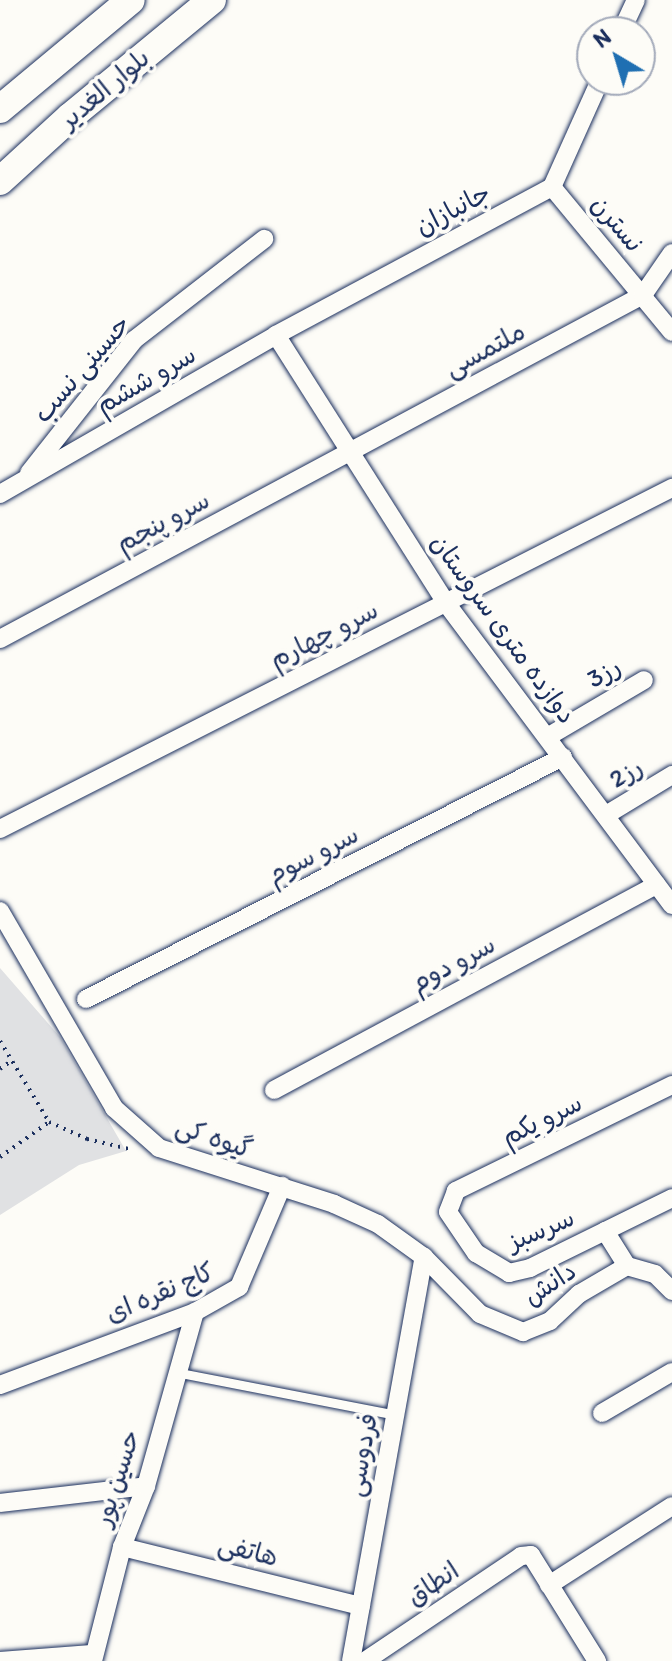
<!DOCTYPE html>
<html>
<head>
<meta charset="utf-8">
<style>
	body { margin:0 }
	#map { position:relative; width:672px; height:1661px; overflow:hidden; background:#fdfcf7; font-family:Itim,"Playpen Sans Arabic",sans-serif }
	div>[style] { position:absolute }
	.green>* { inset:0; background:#e0e1e3 }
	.path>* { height:4px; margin-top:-2px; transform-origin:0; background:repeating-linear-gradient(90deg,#1b2f5e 0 2px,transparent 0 8px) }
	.roads { filter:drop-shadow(0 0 2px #1b2f5e) drop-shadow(0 0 2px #1b2f5e) }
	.lane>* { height:9px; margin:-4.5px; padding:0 4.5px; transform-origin:4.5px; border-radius:4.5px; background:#fdfcf7 }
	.street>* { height:18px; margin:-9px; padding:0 9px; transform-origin:9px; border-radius:9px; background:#fdfcf7 }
	.primary>* { height:28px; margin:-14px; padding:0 14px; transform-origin:14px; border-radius:14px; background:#fdfcf7 }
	span { translate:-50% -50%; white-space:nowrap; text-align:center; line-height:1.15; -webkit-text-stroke:8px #fdfcf7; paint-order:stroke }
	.street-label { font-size:26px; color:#1b2f5e }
	.north { position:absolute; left:576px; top:16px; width:80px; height:80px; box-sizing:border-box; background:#fdfcf7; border:2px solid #a3aaba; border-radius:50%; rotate:322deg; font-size:22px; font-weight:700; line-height:32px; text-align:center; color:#1b2f5e }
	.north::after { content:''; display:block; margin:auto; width:28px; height:36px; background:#1f6fb2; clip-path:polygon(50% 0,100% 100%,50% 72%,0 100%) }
</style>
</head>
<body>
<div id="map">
	<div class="green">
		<div style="clip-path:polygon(0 968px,60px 1037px,126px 1151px,79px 1165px,0 1215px)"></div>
	</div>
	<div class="path">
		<div style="left:0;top:1041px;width:95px;rotate:58.8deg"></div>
		<div style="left:49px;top:1122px;width:42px;rotate:24.1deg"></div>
		<div style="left:87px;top:1139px;width:47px;rotate:13.4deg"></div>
		<div style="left:0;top:1069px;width:14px;rotate:-36deg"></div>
		<div style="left:0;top:1157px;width:60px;rotate:-35.5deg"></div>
	</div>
	<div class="roads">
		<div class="lane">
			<div style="left:175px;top:1372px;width:225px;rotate:11deg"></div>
		</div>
		<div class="street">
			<div style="left:621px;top:32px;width:35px;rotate:-65deg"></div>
			<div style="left:552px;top:187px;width:188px;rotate:50.4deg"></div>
			<div style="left:276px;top:335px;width:317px;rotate:57.6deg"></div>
			<div style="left:446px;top:603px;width:377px;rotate:53.2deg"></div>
			<div style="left:29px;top:473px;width:169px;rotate:-51.7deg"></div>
			<div style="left:134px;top:340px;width:165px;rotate:-37.8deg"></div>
			<div style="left:0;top:494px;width:319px;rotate:-29.9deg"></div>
			<div style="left:276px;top:335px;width:313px;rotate:-28.2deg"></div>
			<div style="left:552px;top:187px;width:117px;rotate:-65.8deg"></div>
			<div style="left:0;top:639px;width:729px;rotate:-28.15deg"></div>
			<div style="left:643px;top:295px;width:51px;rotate:-55.4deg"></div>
			<div style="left:549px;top:736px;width:110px;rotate:-30.5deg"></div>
			<div style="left:606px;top:815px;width:77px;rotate:-31.2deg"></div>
			<div style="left:0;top:829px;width:754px;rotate:-26.91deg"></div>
			<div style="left:0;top:911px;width:228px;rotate:59.9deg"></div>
			<div style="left:114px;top:1108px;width:60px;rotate:41.6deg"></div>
			<div style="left:159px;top:1148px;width:184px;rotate:17.7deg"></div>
			<div style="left:334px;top:1204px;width:48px;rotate:24.4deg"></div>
			<div style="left:378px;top:1224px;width:57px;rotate:35.7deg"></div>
			<div style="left:424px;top:1257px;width:80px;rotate:45.5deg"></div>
			<div style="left:480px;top:1314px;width:47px;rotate:22.7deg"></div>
			<div style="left:523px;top:1332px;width:29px;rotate:-22deg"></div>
			<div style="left:550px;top:1321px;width:40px;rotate:-43deg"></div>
			<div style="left:579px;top:1294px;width:56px;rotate:-30.3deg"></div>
			<div style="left:627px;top:1266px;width:29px;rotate:16deg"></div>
			<div style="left:655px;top:1274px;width:24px;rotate:45deg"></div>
			<div style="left:86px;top:999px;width:535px;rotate:-26.9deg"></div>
			<div style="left:672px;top:1085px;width:241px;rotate:153.9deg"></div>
			<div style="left:456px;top:1191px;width:22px;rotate:111deg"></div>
			<div style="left:448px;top:1212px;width:50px;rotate:55.7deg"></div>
			<div style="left:476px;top:1253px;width:39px;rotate:31deg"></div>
			<div style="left:509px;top:1273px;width:22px;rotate:-13deg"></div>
			<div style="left:530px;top:1268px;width:158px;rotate:-26.2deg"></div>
			<div style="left:274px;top:1090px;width:434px;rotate:-28.2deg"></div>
			<div style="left:605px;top:1231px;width:41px;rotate:57.8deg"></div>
			<div style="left:0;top:1385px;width:208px;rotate:-20.5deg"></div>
			<div style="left:195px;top:1312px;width:51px;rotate:-29.6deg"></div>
			<div style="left:239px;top:1287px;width:110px;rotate:-66.9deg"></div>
			<div style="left:602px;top:1413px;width:81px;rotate:-30.4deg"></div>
			<div style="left:0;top:1503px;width:147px;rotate:-6.6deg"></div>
			<div style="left:122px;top:1547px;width:246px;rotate:13.9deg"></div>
			<div style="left:549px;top:1585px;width:146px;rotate:-32.7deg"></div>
			<div style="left:0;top:1661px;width:92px;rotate:-4.4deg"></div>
			<div style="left:93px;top:1661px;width:118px;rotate:-75.7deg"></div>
			<div style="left:122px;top:1547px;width:66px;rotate:-68.5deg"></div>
			<div style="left:146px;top:1486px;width:181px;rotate:-74.3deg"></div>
			<div style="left:351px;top:1661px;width:411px;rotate:-79.8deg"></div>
			<div style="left:365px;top:1661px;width:188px;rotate:-33.9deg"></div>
			<div style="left:521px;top:1556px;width:10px;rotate:-6deg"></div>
			<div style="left:531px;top:1555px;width:125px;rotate:58.1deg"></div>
		</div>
		<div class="primary">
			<div style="left:0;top:109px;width:170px;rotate:-39.8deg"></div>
			<div style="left:0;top:181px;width:95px;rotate:-42.4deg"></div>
			<div style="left:70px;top:117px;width:184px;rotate:-39.5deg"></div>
		</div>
	</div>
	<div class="street-label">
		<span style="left:105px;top:89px;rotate:-40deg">بلوار الغدیر</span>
		<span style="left:453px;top:210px;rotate:-28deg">جانبازان</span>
		<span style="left:617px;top:224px;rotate:50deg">نسترن</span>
		<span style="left:485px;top:350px;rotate:-28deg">ملتمسی</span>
		<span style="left:82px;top:369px;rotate:-49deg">حسینی نسب</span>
		<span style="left:146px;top:380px;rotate:-30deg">سرو ششم</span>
		<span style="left:163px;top:522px;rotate:-28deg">سرو پنجم</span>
		<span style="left:503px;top:629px;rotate:54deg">دوازده متری سروستان</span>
		<span style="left:324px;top:635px;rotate:-27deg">سرو چهارم</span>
		<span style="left:604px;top:673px;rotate:-30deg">رز3</span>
		<span style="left:626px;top:773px;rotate:-31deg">رز2</span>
		<span style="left:313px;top:855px;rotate:-27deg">سرو سوم</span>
		<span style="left:453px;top:964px;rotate:-28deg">سرو دوم</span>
		<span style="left:542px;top:1120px;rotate:-26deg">سرو یکم</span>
		<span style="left:214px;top:1138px;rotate:19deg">گیوه کی</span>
		<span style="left:541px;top:1230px;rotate:-23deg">سرسبز</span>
		<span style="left:550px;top:1284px;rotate:-34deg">دانش</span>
		<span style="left:160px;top:1293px;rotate:-23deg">کاج نقره ای</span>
		<span style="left:362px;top:1455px;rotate:-80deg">فردوسی</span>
		<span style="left:117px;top:1478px;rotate:-72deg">حسین پور</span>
		<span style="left:248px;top:1551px;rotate:14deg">هاتفی</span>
		<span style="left:433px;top:1584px;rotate:-34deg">انطاق</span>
	</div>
	<div class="north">N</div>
</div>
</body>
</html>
